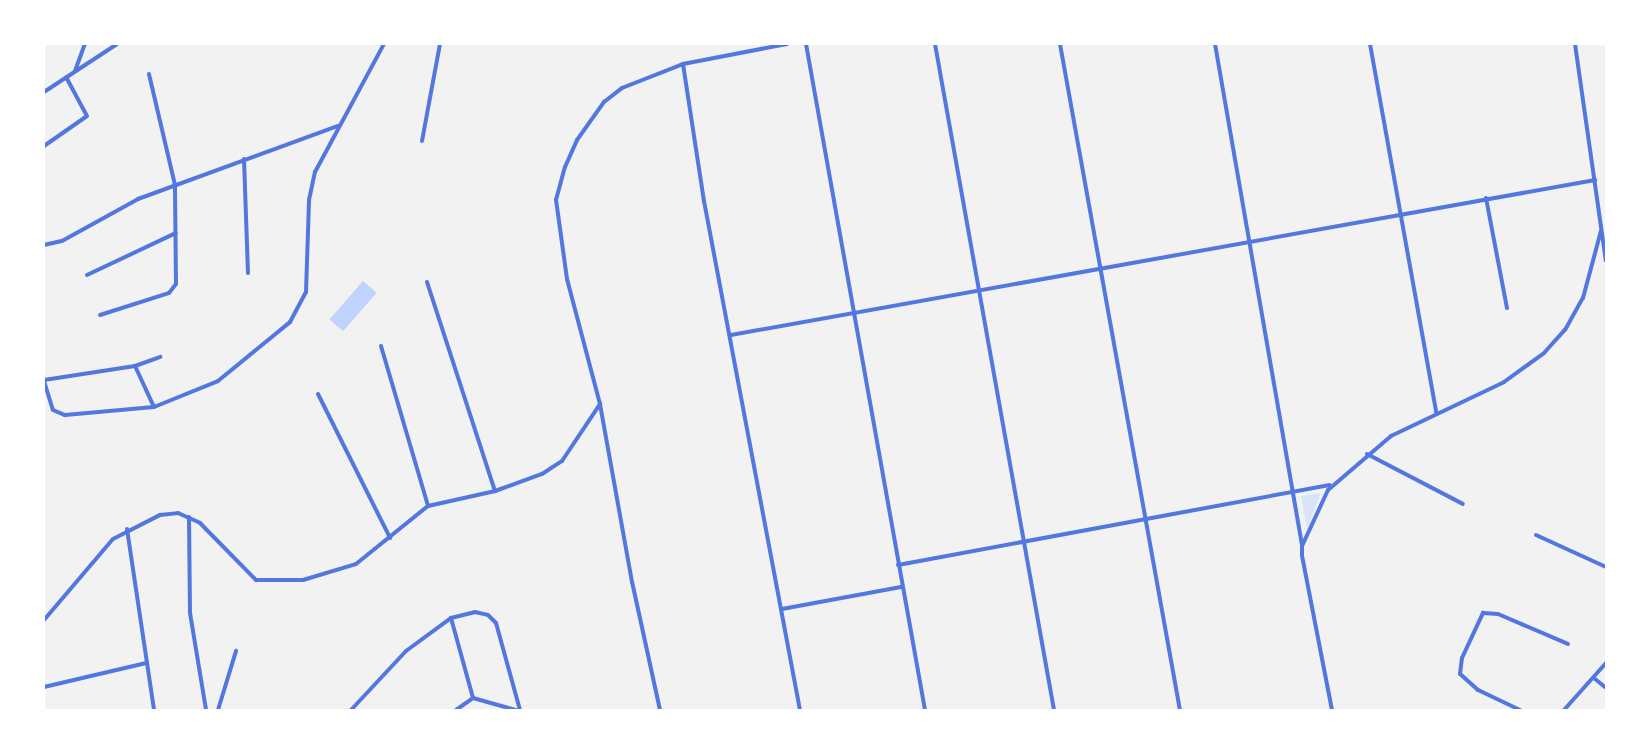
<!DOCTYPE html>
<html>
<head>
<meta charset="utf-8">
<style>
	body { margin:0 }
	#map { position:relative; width:1650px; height:754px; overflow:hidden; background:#f2f2f2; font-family:"DejaVu Sans",sans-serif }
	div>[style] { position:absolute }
	.green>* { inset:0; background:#dbe4f7 }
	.water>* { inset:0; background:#bfd3fe; transform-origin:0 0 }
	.minor>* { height:4px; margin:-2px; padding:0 2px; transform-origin:2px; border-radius:2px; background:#5277de }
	span { translate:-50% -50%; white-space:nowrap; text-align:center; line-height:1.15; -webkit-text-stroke:5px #fff; paint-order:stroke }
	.frame { position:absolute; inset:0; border:45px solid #fff; pointer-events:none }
</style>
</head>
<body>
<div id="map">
	<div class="green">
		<div style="clip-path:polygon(1321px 493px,1307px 529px,1301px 496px)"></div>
	</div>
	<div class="water">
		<div style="left:363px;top:281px;width:18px;height:51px;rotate:41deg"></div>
	</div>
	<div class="minor">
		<div style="left:806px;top:44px;width:677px;rotate:79.87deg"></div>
		<div style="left:935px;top:44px;width:677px;rotate:79.87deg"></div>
		<div style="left:1060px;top:44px;width:677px;rotate:79.79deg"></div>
		<div style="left:1215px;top:44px;width:508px;rotate:80.15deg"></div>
		<div style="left:1370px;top:44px;width:374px;rotate:79.8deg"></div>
		<div style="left:1575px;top:44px;width:219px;rotate:81.9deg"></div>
		<div style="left:683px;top:64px;width:139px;rotate:81.3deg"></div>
		<div style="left:704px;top:201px;width:518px;rotate:79.32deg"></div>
		<div style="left:75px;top:71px;width:29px;rotate:-70deg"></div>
		<div style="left:44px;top:92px;width:87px;rotate:-33.3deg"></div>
		<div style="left:422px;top:141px;width:99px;rotate:-79.5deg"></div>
		<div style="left:44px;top:146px;width:52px;rotate:-34.9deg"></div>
		<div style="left:87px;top:116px;width:44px;rotate:-118.3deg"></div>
		<div style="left:244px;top:159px;width:114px;rotate:88deg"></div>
		<div style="left:1486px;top:198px;width:112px;rotate:79.2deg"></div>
		<div style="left:44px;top:245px;width:18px;rotate:-13deg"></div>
		<div style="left:62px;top:241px;width:87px;rotate:-28.9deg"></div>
		<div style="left:138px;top:199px;width:213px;rotate:-20.1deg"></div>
		<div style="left:87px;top:275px;width:98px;rotate:-25.3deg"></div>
		<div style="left:427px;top:282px;width:220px;rotate:72deg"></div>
		<div style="left:100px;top:315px;width:72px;rotate:-17.7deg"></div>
		<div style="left:169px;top:293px;width:11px;rotate:-52deg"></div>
		<div style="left:176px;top:284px;width:99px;rotate:-90.6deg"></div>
		<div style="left:175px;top:185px;width:114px;rotate:-103.2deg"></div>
		<div style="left:731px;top:335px;width:878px;rotate:-10.17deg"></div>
		<div style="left:381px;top:346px;width:167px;rotate:73.6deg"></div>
		<div style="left:135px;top:366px;width:45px;rotate:65.1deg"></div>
		<div style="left:44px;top:380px;width:92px;rotate:-8.7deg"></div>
		<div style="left:135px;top:366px;width:27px;rotate:-20deg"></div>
		<div style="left:44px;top:381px;width:30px;rotate:73deg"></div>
		<div style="left:53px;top:410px;width:13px;rotate:23deg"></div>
		<div style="left:65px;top:415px;width:89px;rotate:-5.1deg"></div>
		<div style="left:154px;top:407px;width:69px;rotate:-22.1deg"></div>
		<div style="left:218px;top:381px;width:93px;rotate:-39.3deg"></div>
		<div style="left:290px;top:322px;width:34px;rotate:-62deg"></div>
		<div style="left:306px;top:292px;width:92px;rotate:-88.1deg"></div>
		<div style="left:309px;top:200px;width:29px;rotate:-78deg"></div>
		<div style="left:315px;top:172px;width:145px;rotate:-61.7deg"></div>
		<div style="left:318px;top:394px;width:161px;rotate:63.4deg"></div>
		<div style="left:1367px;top:454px;width:108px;rotate:27.5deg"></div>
		<div style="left:189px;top:517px;width:96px;rotate:89.4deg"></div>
		<div style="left:190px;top:613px;width:98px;rotate:80.6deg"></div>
		<div style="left:127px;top:529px;width:183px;rotate:81.5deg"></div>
		<div style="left:1536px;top:535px;width:77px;rotate:24.6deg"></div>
		<div style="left:898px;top:565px;width:439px;rotate:-10.5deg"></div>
		<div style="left:782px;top:609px;width:121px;rotate:-10.5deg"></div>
		<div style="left:451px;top:618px;width:83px;rotate:74.6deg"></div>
		<div style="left:44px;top:620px;width:106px;rotate:-49.6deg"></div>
		<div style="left:113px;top:539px;width:53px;rotate:-27.1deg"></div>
		<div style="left:160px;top:515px;width:18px;rotate:-6deg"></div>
		<div style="left:178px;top:513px;width:24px;rotate:24deg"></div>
		<div style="left:200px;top:523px;width:80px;rotate:45.5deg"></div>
		<div style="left:256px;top:580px;width:47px"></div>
		<div style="left:303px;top:580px;width:55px;rotate:-16.8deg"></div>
		<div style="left:356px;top:564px;width:92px;rotate:-38.9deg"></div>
		<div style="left:428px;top:506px;width:69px;rotate:-12.6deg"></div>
		<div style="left:495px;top:491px;width:50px;rotate:-19.9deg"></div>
		<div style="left:542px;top:474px;width:24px;rotate:-33deg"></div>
		<div style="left:562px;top:461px;width:69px;rotate:-56.3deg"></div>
		<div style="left:1595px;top:679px;width:14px;rotate:39deg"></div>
		<div style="left:44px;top:687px;width:105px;rotate:-13.2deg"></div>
		<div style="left:218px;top:710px;width:62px;rotate:-73deg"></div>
		<div style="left:351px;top:710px;width:81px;rotate:-47deg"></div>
		<div style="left:406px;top:651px;width:56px;rotate:-36.3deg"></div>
		<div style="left:451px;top:618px;width:25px;rotate:-14deg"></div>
		<div style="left:475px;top:612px;width:13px;rotate:13deg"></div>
		<div style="left:488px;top:615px;width:11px;rotate:45deg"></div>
		<div style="left:496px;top:623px;width:90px;rotate:74.6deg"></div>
		<div style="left:456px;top:710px;width:21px;rotate:-35deg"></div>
		<div style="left:473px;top:698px;width:45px;rotate:15.6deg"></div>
		<div style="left:660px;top:710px;width:131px;rotate:-102.3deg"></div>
		<div style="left:632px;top:582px;width:181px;rotate:-100.2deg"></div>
		<div style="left:600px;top:404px;width:129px;rotate:-104.8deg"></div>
		<div style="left:567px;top:279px;width:80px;rotate:-97.9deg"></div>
		<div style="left:556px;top:200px;width:34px;rotate:-75deg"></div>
		<div style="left:565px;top:167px;width:30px;rotate:-66deg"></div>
		<div style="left:577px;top:140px;width:47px;rotate:-54.6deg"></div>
		<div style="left:604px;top:102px;width:23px;rotate:-38deg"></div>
		<div style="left:622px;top:88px;width:66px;rotate:-21.5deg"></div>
		<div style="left:683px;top:64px;width:106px;rotate:-10.9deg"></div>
		<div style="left:1332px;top:710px;width:158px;rotate:-101deg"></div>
		<div style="left:1302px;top:555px;width:9px;rotate:-90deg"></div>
		<div style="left:1302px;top:546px;width:62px;rotate:-65.1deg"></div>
		<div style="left:1328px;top:490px;width:83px;rotate:-40.6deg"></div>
		<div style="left:1391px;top:436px;width:125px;rotate:-25.5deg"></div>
		<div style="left:1504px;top:382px;width:49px;rotate:-35.9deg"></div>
		<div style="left:1544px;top:353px;width:31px;rotate:-48deg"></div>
		<div style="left:1565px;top:330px;width:37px;rotate:-61deg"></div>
		<div style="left:1583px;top:298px;width:69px;rotate:-75deg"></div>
		<div style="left:1520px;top:710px;width:47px;rotate:-154.5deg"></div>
		<div style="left:1478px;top:690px;width:24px;rotate:-138deg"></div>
		<div style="left:1460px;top:674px;width:16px;rotate:-83deg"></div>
		<div style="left:1462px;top:658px;width:50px;rotate:-65deg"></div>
		<div style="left:1483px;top:613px;width:15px;rotate:4deg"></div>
		<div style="left:1498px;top:614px;width:76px;rotate:23.2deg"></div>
		<div style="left:1564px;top:710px;width:63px;rotate:-48.2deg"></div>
	</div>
	<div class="frame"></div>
</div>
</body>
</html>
